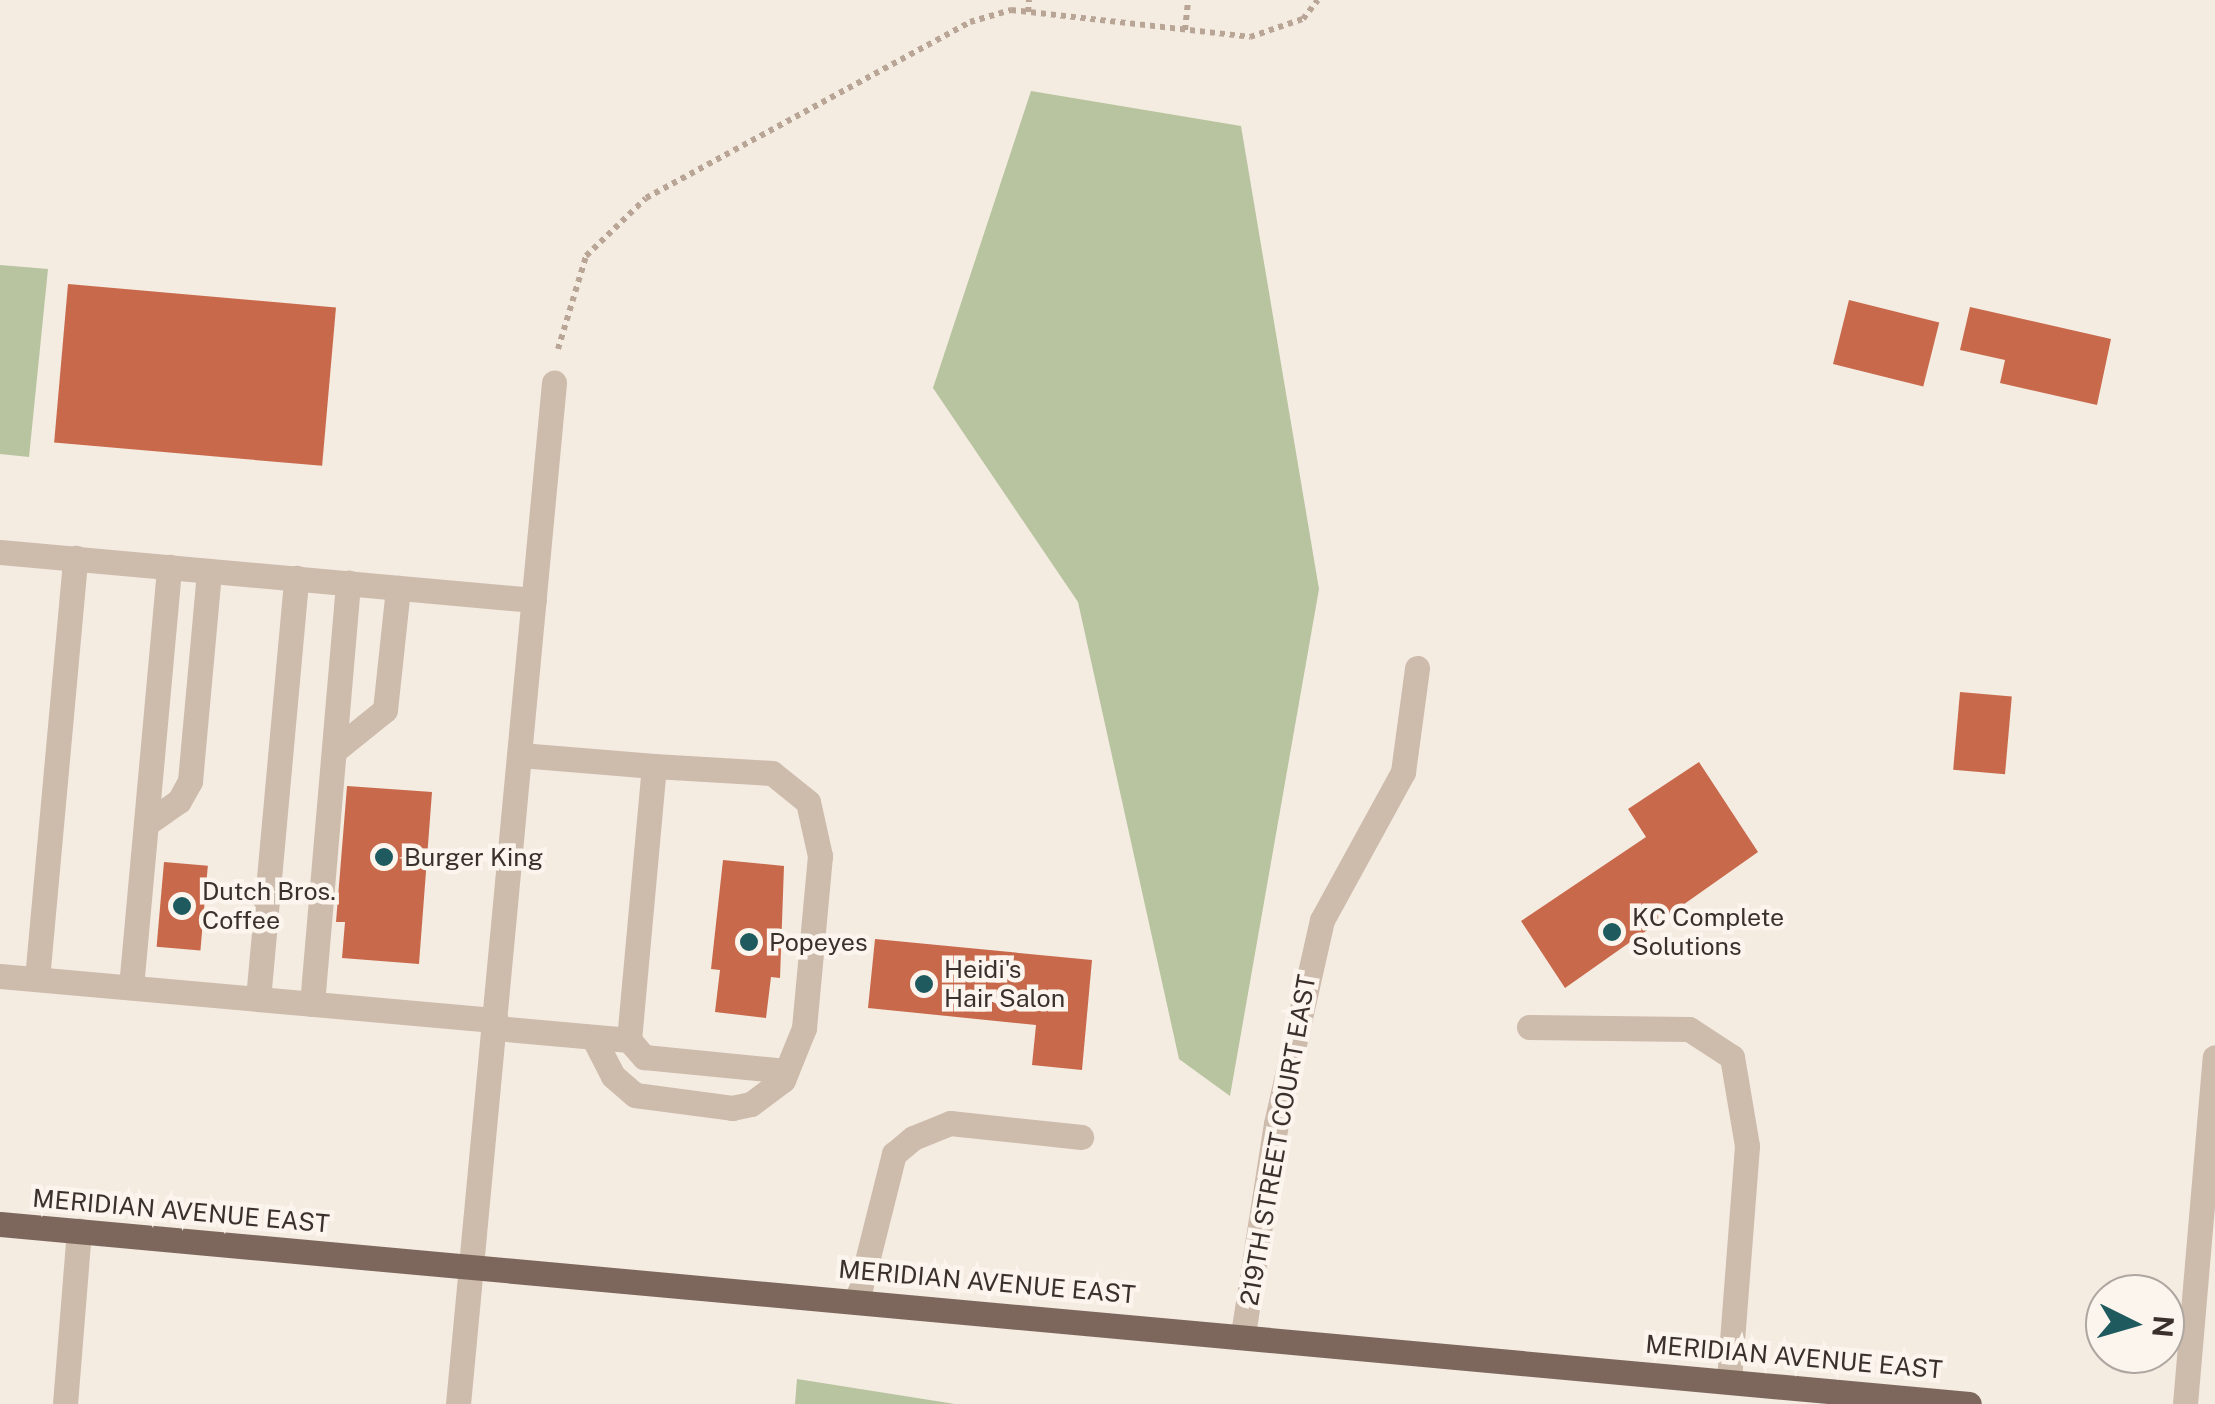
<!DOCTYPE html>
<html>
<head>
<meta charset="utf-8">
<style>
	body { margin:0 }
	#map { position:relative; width:2215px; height:1404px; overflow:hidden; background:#f4ebe1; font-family:"Public Sans",sans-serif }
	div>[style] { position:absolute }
	.green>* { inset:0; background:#b8c4a0 }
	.building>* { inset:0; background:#c8694b; transform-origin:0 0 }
	.path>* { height:6px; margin-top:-3px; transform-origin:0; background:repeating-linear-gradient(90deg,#b9a596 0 5px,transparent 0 10px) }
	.service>* { height:25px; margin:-12.5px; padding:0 12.5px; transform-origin:12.5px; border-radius:12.5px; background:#cdbbac }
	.minor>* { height:25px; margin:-12.5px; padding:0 12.5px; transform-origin:12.5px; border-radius:12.5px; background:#cdbbac }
	.primary>* { height:25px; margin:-12.5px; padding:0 12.5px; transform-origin:12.5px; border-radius:12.5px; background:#7d675c }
	.dots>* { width:28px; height:28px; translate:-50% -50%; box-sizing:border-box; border:5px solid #fbf5ee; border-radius:50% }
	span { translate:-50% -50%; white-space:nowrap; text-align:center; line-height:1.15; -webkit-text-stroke:9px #fbf5ee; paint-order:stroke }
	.poi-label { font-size:25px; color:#3b302b }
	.left { translate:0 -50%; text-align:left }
	.street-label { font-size:25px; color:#3b302b }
	.north { position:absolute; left:2085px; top:1274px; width:100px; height:100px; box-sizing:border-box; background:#fbf5ee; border:2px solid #aea6a0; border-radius:50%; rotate:95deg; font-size:28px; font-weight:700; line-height:40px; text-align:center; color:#3b302b }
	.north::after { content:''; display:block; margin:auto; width:35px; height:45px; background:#1f5a5e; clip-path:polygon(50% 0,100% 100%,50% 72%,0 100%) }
</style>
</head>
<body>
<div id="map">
	<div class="green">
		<div style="clip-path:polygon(1031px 91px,1241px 126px,1319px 589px,1230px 1096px,1179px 1059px,1078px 602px,933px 388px)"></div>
		<div style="clip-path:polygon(0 265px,48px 269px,29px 457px,0 454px)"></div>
		<div style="clip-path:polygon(797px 1379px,955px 1404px,795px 1404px)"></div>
	</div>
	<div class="building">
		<div style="left:68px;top:284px;width:269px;height:159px;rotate:5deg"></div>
		<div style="left:1849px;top:300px;width:93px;height:66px;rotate:14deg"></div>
		<div style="clip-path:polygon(1970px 307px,2111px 339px,2097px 405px,2000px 383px,2005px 360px,1960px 350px)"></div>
		<div style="left:1960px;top:692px;width:52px;height:78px;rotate:5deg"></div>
		<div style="clip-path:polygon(1699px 762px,1758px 852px,1565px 988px,1521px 921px,1646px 837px,1628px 809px)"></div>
		<div style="clip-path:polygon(347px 786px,432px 792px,419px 964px,342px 958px,345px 922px,336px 922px)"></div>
		<div style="clip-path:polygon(723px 860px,784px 866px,780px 978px,771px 977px,766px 1018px,715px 1012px,720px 970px,711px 969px)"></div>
		<div style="left:164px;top:862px;width:44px;height:85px;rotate:5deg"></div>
		<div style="clip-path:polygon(875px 939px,1092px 960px,1082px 1070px,1032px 1065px,1036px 1025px,868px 1008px)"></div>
	</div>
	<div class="path">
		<div style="left:1028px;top:12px;width:12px;rotate:-85deg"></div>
		<div style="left:1185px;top:30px;width:30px;rotate:-84deg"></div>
		<div style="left:558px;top:349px;width:97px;rotate:-73.2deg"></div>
		<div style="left:586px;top:256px;width:83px;rotate:-44deg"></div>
		<div style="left:646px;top:198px;width:369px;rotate:-28.5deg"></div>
		<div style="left:970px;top:22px;width:43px;rotate:-16.3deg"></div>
		<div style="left:1011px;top:10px;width:241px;rotate:6.4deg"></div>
		<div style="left:1250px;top:37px;width:56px;rotate:-18.8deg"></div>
		<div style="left:1303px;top:19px;width:24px;rotate:-52deg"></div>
	</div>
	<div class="service">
		<div style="left:0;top:552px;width:536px;rotate:5.14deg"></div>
		<div style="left:334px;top:751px;width:65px;rotate:-38.8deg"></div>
		<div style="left:385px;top:710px;width:123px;rotate:-83.9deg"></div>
		<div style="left:146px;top:824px;width:40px;rotate:-34.9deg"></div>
		<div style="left:179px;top:801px;width:23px;rotate:-61deg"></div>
		<div style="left:190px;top:781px;width:211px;rotate:-84.8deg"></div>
		<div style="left:0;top:976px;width:498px;rotate:5.1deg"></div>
		<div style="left:37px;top:979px;width:423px;rotate:-84.8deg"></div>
		<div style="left:131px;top:987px;width:422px;rotate:-84.8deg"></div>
		<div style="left:258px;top:999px;width:423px;rotate:-84.8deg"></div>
		<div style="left:312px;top:1004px;width:423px;rotate:-85.1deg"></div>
		<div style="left:1529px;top:1027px;width:160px;rotate:0.7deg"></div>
		<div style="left:1689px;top:1029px;width:51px;rotate:33.1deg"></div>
		<div style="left:1732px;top:1057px;width:90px;rotate:80.4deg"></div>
		<div style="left:1747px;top:1146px;width:236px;rotate:94.4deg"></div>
		<div style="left:495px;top:1028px;width:135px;rotate:5.1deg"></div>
		<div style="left:629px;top:1040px;width:275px;rotate:-84.8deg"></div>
		<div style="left:654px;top:766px;width:134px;rotate:-175.3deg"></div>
		<div style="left:593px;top:1037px;width:44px;rotate:62.9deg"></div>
		<div style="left:613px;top:1076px;width:29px;rotate:41deg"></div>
		<div style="left:635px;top:1095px;width:98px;rotate:7.6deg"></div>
		<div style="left:732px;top:1108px;width:19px;rotate:-12deg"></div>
		<div style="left:751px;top:1104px;width:40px;rotate:-37deg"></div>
		<div style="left:783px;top:1080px;width:56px;rotate:-68deg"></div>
		<div style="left:804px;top:1028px;width:173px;rotate:-84.7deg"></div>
		<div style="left:820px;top:856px;width:55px;rotate:-102.5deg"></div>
		<div style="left:808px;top:802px;width:46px;rotate:-141.1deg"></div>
		<div style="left:772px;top:773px;width:118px;rotate:-176.6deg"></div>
		<div style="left:629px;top:1040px;width:23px;rotate:49deg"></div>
		<div style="left:644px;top:1057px;width:143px;rotate:5.6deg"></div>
		<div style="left:857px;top:1301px;width:152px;rotate:-75.9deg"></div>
		<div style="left:894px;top:1154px;width:25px;rotate:-40deg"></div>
		<div style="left:913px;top:1138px;width:40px;rotate:-22deg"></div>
		<div style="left:950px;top:1123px;width:132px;rotate:6.1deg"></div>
		<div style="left:65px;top:1404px;width:174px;rotate:-85.4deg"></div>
		<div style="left:458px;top:1404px;width:1026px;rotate:-84.63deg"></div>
	</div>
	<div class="minor">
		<div style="left:1243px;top:1334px;width:213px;rotate:-81.1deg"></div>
		<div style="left:1276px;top:1124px;width:209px;rotate:-77.3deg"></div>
		<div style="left:1322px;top:920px;width:169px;rotate:-61.3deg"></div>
		<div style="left:1403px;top:772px;width:105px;rotate:-82.3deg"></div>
		<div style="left:2185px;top:1404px;width:348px;rotate:-85.1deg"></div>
	</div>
	<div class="primary">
		<div style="left:0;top:1224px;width:1977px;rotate:5.22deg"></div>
	</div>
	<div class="dots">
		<div style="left:384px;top:857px;background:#1f5a5e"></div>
		<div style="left:182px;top:906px;background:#1f5a5e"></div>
		<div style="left:1612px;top:932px;background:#1f5a5e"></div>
		<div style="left:749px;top:942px;background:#1f5a5e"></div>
		<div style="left:924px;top:984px;background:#1f5a5e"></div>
	</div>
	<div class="poi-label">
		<span class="left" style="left:404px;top:857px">Burger King</span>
		<span class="left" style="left:202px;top:906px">Dutch Bros.<br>Coffee</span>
		<span class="left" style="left:1632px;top:932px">KC Complete<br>Solutions</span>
		<span class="left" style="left:769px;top:942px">Popeyes</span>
		<span class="left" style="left:944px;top:984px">Heidi's<br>Hair Salon</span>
	</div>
	<div class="street-label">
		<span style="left:1278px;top:1140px;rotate:-80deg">219TH STREET COURT EAST</span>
		<span style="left:181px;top:1211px;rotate:5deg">MERIDIAN AVENUE EAST</span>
		<span style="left:987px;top:1282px;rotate:5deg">MERIDIAN AVENUE EAST</span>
		<span style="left:1794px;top:1357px;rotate:5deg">MERIDIAN AVENUE EAST</span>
	</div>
	<div class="north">N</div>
</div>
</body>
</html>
